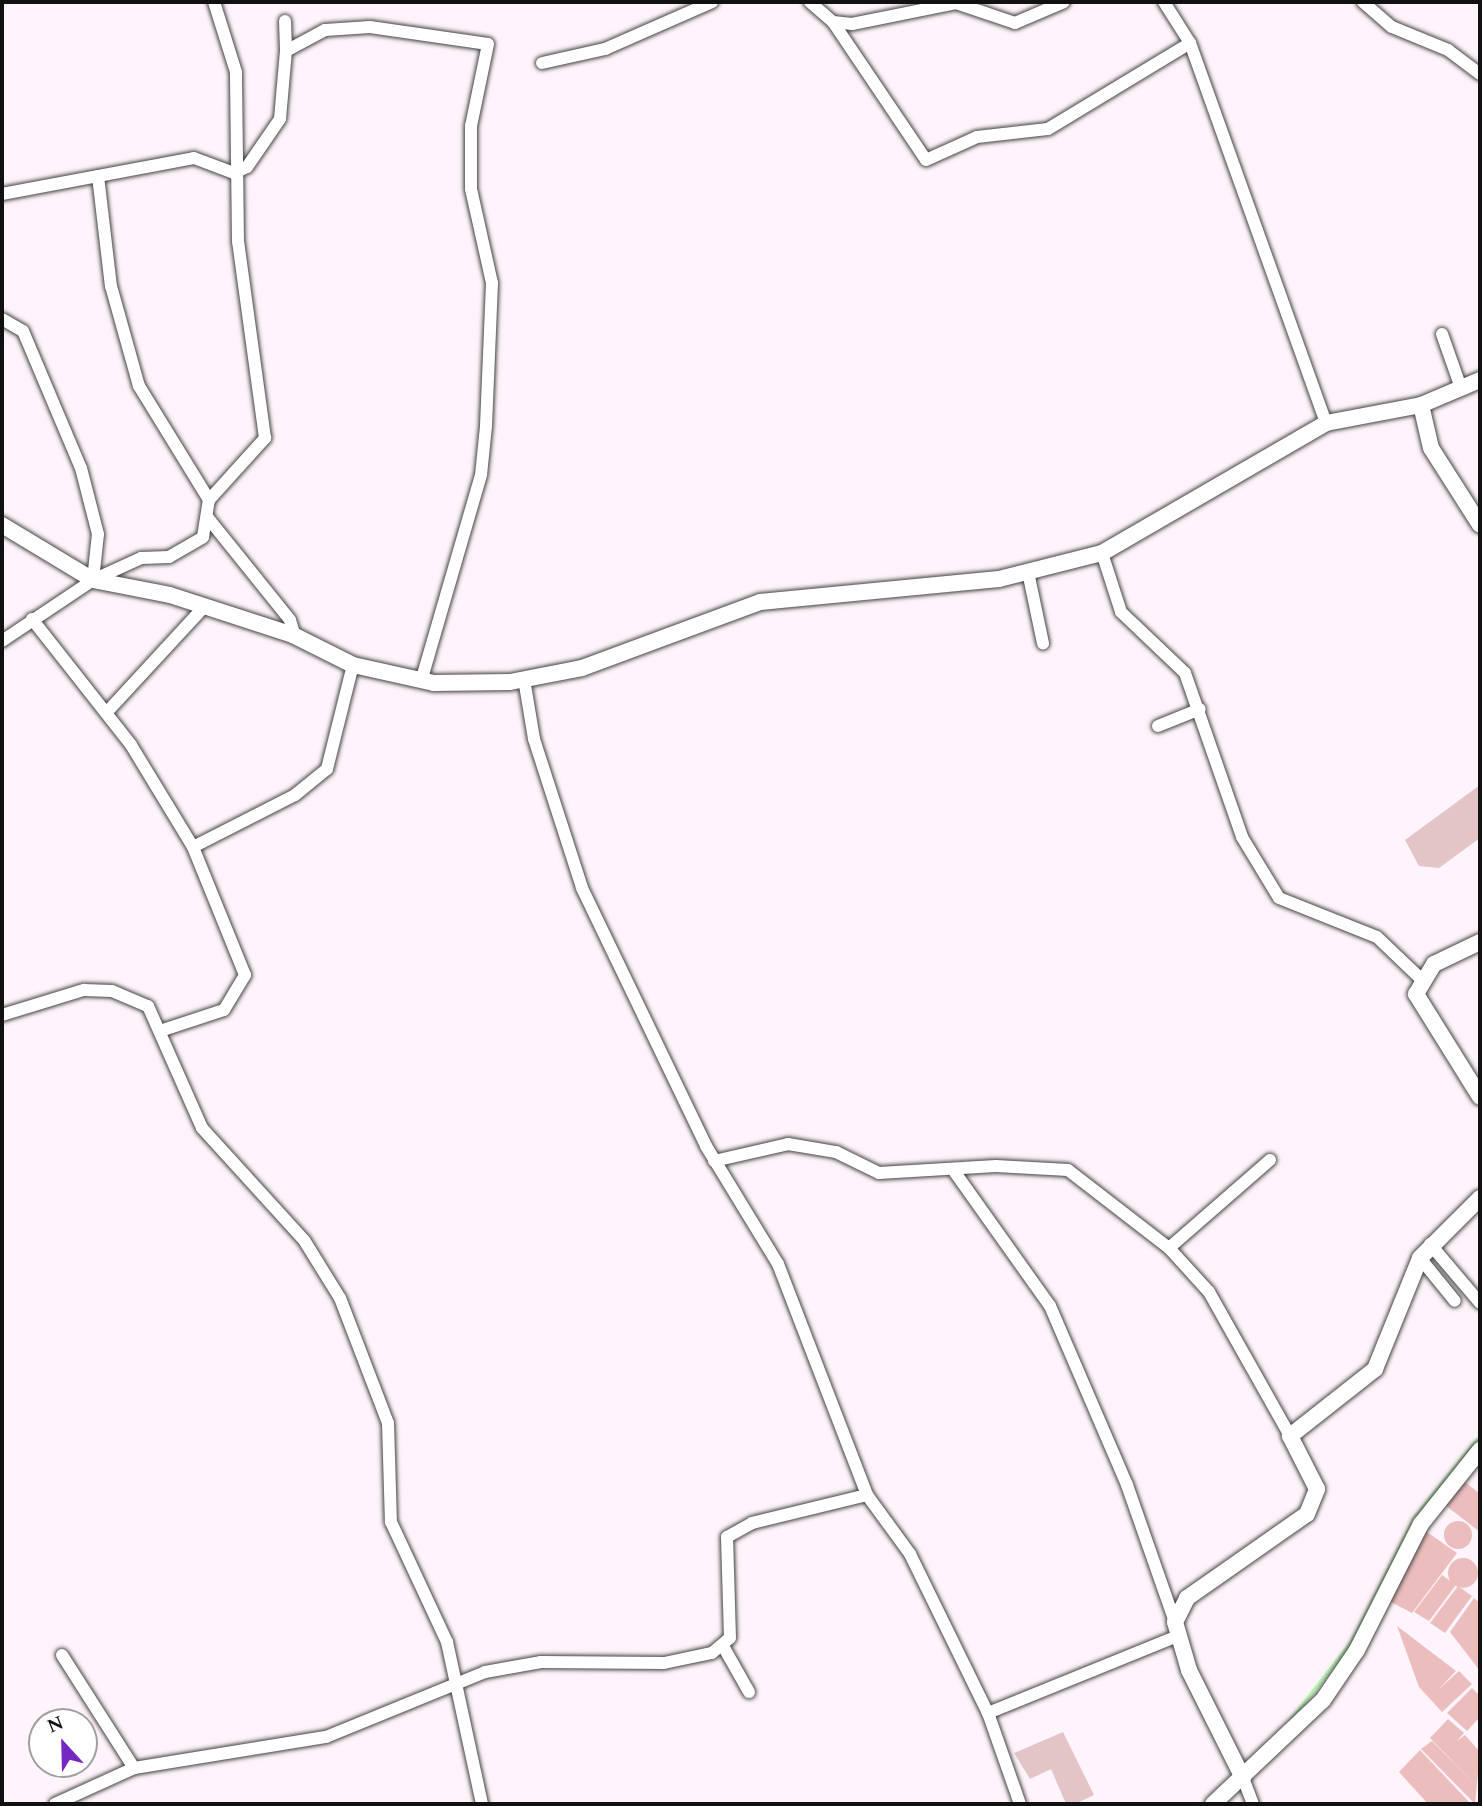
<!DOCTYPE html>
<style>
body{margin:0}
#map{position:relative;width:1482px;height:1806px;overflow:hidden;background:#fff4fb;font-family:Spectral,serif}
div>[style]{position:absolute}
.green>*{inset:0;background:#ebbebd}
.round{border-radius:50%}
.cemetery>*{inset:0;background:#e3c4c7}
.stream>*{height:3.5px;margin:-1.75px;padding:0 1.75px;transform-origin:1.75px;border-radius:1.75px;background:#bdf7b9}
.roads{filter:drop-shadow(0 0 2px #444) drop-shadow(0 0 2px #444)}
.minor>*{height:12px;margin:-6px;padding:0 6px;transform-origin:6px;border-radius:6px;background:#fff}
.tertiary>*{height:16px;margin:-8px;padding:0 8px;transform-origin:8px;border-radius:8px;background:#fff}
span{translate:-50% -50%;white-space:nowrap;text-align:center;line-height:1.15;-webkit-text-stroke:7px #fff;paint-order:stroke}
.frame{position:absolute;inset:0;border:4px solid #111;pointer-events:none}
.north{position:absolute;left:28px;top:1708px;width:70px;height:70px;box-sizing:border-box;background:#fff;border:2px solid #a0a0a0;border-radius:50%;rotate:338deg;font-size:19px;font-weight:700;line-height:28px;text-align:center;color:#111}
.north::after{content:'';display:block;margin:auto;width:24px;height:32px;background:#7527c2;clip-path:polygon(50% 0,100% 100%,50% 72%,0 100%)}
</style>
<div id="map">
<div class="green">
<i style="clip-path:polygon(1464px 1481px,1480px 1494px,1480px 1532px,1445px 1505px)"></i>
<i class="round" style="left:1444px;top:1521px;width:28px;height:28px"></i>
<i style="clip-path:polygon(1424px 1530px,1457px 1553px,1412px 1613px,1387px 1600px)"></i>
<i class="round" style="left:1448px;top:1558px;width:30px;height:30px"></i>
<i style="clip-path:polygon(1442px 1575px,1456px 1585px,1429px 1621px,1414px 1612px)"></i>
<i style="clip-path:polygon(1458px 1586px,1472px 1596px,1445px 1633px,1430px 1623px)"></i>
<i style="clip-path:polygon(1474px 1598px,1480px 1603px,1480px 1671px,1450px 1632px)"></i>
<i style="clip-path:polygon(1397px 1626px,1456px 1671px,1439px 1689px,1459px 1671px,1472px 1684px,1442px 1712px,1419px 1687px)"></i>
<i style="clip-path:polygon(1472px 1688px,1480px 1696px,1480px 1717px,1467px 1731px,1447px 1713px)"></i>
<i style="clip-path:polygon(1448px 1719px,1464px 1733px,1457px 1741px,1465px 1735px,1480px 1752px,1475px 1804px,1421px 1749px,1432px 1741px,1476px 1785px,1430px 1738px)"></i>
<i style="clip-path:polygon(1420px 1750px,1471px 1804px,1428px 1804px,1399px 1772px)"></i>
</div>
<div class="cemetery">
<i style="clip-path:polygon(1480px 785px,1480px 838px,1439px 868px,1419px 866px,1405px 840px)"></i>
<i style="clip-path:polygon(1063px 1732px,1094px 1795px,1075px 1804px,1066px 1804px,1051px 1769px,1030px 1779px,1014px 1753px)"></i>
</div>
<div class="stream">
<i style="left:1291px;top:1720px;width:99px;rotate:-52deg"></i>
<i style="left:1352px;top:1642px;width:141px;rotate:-63.1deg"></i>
<i style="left:1416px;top:1516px;width:102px;rotate:-51deg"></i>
</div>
<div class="roads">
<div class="minor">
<i style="left:810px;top:2px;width:30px;rotate:41deg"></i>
<i style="left:833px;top:22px;width:19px;rotate:6deg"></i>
<i style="left:852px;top:24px;width:106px;rotate:-11.4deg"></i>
<i style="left:956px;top:3px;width:62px;rotate:18.7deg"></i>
<i style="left:1015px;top:23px;width:53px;rotate:-23.2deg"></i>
<i style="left:1164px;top:2px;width:49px;rotate:57.6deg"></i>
<i style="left:1190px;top:43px;width:404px;rotate:70.3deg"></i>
<i style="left:1363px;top:2px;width:38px;rotate:41deg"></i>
<i style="left:1392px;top:27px;width:61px;rotate:22.3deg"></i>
<i style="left:1448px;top:50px;width:40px;rotate:37deg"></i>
<i style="left:285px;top:21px;width:30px;rotate:88deg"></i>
<i style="left:833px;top:22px;width:166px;rotate:56deg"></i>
<i style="left:926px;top:160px;width:56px;rotate:-24.3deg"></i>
<i style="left:977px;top:137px;width:71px;rotate:-6.4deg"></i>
<i style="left:1048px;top:129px;width:166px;rotate:-31.2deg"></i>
<i style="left:542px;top:63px;width:65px;rotate:-12.5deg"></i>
<i style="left:605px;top:49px;width:117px;rotate:-23.7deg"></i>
<i style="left:98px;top:176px;width:111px;rotate:83.3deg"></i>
<i style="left:111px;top:286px;width:104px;rotate:74.4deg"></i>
<i style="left:139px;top:386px;width:134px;rotate:58.4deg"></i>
<i style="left:2px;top:194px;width:195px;rotate:-10.6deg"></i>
<i style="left:194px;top:158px;width:43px;rotate:20.6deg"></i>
<i style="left:234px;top:173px;width:14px;rotate:-25deg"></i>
<i style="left:247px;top:167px;width:58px;rotate:-55.5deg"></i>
<i style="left:280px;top:119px;width:68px;rotate:-85deg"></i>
<i style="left:286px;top:51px;width:44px;rotate:-28.3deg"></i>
<i style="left:325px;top:30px;width:45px;rotate:-3.8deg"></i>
<i style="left:370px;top:27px;width:119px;rotate:8.2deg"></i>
<i style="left:488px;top:44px;width:84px;rotate:101.7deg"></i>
<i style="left:471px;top:126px;width:63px;rotate:90deg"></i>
<i style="left:471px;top:189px;width:96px;rotate:77.4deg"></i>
<i style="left:492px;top:283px;width:143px;rotate:92.4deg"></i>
<i style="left:486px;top:426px;width:49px;rotate:95.8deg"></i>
<i style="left:481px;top:475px;width:215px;rotate:106.2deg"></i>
<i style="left:2px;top:319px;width:24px;rotate:30deg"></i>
<i style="left:23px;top:331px;width:149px;rotate:67.1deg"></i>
<i style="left:81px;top:468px;width:68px;rotate:75.6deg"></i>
<i style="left:98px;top:534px;width:46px;rotate:96.2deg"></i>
<i style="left:1442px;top:334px;width:57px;rotate:70.6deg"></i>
<i style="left:208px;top:518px;width:131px;rotate:51.2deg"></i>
<i style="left:290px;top:620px;width:17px;rotate:73deg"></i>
<i style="left:1102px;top:553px;width:62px;rotate:72.1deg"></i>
<i style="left:1121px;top:612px;width:88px;rotate:43.6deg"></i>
<i style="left:1185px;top:673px;width:174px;rotate:70.8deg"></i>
<i style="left:1242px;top:837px;width:71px;rotate:58.8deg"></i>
<i style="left:1279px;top:898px;width:105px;rotate:21.7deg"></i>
<i style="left:1377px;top:937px;width:61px;rotate:43.7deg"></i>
<i style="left:1028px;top:572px;width:73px;rotate:78.1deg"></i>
<i style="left:32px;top:619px;width:160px;rotate:51.8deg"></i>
<i style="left:131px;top:745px;width:119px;rotate:58.7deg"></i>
<i style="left:2px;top:641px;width:110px;rotate:-33.8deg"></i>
<i style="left:93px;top:580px;width:53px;rotate:-24.6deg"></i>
<i style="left:141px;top:558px;width:28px;rotate:-2deg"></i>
<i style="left:169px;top:557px;width:39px;rotate:-30deg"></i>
<i style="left:203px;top:537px;width:37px;rotate:-81deg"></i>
<i style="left:209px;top:500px;width:84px;rotate:-47.9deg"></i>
<i style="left:265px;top:438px;width:198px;rotate:-97.8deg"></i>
<i style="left:238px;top:242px;width:170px;rotate:-90.7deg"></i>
<i style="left:236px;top:72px;width:73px;rotate:-107.4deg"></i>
<i style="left:524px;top:679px;width:61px;rotate:80.5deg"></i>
<i style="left:534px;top:739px;width:157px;rotate:72.1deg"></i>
<i style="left:582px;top:888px;width:286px;rotate:64.3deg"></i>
<i style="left:706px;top:1146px;width:138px;rotate:58.6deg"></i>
<i style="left:778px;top:1264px;width:248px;rotate:68.9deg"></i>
<i style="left:867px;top:1495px;width:73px;rotate:53.9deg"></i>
<i style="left:910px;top:1554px;width:177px;rotate:63.9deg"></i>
<i style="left:988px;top:1713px;width:202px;rotate:-22.1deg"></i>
<i style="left:107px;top:712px;width:140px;rotate:-47.3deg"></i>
<i style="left:1158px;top:726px;width:45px;rotate:-22deg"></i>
<i style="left:2px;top:1015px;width:86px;rotate:-17deg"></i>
<i style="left:84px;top:990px;width:28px;rotate:2deg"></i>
<i style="left:112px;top:991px;width:39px;rotate:23deg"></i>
<i style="left:148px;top:1006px;width:133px;rotate:66.1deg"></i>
<i style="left:202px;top:1128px;width:151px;rotate:47.7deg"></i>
<i style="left:304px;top:1240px;width:68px;rotate:58.2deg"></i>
<i style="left:340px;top:1298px;width:134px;rotate:69deg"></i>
<i style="left:388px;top:1423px;width:99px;rotate:88.3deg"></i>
<i style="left:391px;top:1522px;width:132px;rotate:65deg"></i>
<i style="left:447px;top:1642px;width:166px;rotate:77.8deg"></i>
<i style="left:163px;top:1030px;width:64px;rotate:-18.2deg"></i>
<i style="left:224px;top:1010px;width:41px;rotate:-59deg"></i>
<i style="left:245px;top:975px;width:138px;rotate:-112.1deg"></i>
<i style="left:193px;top:847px;width:114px;rotate:-27deg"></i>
<i style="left:295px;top:795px;width:41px;rotate:-39.1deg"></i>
<i style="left:327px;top:769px;width:107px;rotate:-76deg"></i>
<i style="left:714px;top:1161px;width:76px;rotate:-12.9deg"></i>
<i style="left:788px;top:1144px;width:49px;rotate:9.5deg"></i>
<i style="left:836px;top:1152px;width:48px;rotate:26deg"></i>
<i style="left:879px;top:1173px;width:117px;rotate:-3.4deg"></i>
<i style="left:996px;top:1166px;width:72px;rotate:3.2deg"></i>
<i style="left:1068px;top:1170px;width:128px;rotate:37.7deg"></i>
<i style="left:1169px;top:1248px;width:59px;rotate:47.7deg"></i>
<i style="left:1209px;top:1292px;width:165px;rotate:60.6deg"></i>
<i style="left:954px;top:1171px;width:166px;rotate:54.6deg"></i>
<i style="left:1050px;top:1306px;width:195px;rotate:66.7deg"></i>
<i style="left:1127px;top:1485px;width:145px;rotate:70.7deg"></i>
<i style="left:1430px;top:1244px;width:77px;rotate:49.7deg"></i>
<i style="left:1169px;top:1248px;width:134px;rotate:-41.1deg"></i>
<i style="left:1420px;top:1258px;width:55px;rotate:50.9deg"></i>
<i style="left:723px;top:1646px;width:53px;rotate:60.5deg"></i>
<i style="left:62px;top:1655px;width:134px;rotate:57.5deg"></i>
<i style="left:988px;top:1713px;width:96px;rotate:70.6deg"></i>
<i style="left:1243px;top:1778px;width:28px;rotate:69deg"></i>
<i style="left:55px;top:1804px;width:87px;rotate:-24.5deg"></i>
<i style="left:134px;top:1768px;width:194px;rotate:-9.2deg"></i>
<i style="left:326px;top:1737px;width:172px;rotate:-22.2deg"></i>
<i style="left:485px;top:1672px;width:57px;rotate:-10.1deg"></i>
<i style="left:541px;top:1662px;width:123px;rotate:0.5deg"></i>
<i style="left:664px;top:1663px;width:49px;rotate:-11.8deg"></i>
<i style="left:712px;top:1653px;width:23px;rotate:-40deg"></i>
<i style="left:730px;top:1638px;width:101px;rotate:-91.7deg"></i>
<i style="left:727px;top:1537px;width:29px;rotate:-29deg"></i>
<i style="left:752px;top:1523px;width:118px;rotate:-13.7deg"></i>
</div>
<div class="tertiary">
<i style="left:1421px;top:405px;width:44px;rotate:76.9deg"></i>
<i style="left:1431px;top:448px;width:91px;rotate:57.5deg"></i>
<i style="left:2px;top:525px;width:106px;rotate:31.1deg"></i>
<i style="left:93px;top:580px;width:78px;rotate:11deg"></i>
<i style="left:170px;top:595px;width:129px;rotate:18deg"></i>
<i style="left:293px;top:635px;width:67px;rotate:26.6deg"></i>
<i style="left:353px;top:665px;width:83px;rotate:12.5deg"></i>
<i style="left:434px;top:683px;width:76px;rotate:-0.8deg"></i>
<i style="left:510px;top:682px;width:73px;rotate:-11deg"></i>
<i style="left:582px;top:668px;width:190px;rotate:-20.3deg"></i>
<i style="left:760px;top:602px;width:240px;rotate:-5.5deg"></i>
<i style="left:999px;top:579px;width:106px;rotate:-14.2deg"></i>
<i style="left:1102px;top:553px;width:259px;rotate:-30.1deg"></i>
<i style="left:1326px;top:423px;width:97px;rotate:-10.7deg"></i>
<i style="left:1421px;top:405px;width:64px;rotate:-23deg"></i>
<i style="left:1480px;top:942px;width:51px;rotate:154.4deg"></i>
<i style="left:1434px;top:964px;width:35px;rotate:121deg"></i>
<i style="left:1416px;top:994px;width:121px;rotate:58.1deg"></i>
<i style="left:1243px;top:1778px;width:121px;rotate:-116.6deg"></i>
<i style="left:1189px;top:1670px;width:50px;rotate:-106.3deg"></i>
<i style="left:1175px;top:1622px;width:27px;rotate:-63deg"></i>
<i style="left:1187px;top:1598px;width:146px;rotate:-35deg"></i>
<i style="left:1307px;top:1514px;width:27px;rotate:-68deg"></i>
<i style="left:1317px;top:1489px;width:59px;rotate:-117deg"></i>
<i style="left:1290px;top:1436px;width:108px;rotate:-38.2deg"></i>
<i style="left:1375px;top:1369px;width:120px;rotate:-67.9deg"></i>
<i style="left:1420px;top:1258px;width:85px;rotate:-45deg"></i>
<i style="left:1213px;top:1804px;width:151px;rotate:-43.4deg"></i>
<i style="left:1323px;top:1700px;width:60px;rotate:-55.8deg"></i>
<i style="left:1357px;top:1650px;width:141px;rotate:-63.1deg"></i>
<i style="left:1421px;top:1524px;width:95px;rotate:-51.4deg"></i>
</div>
</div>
<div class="frame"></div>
<div class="north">N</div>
</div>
